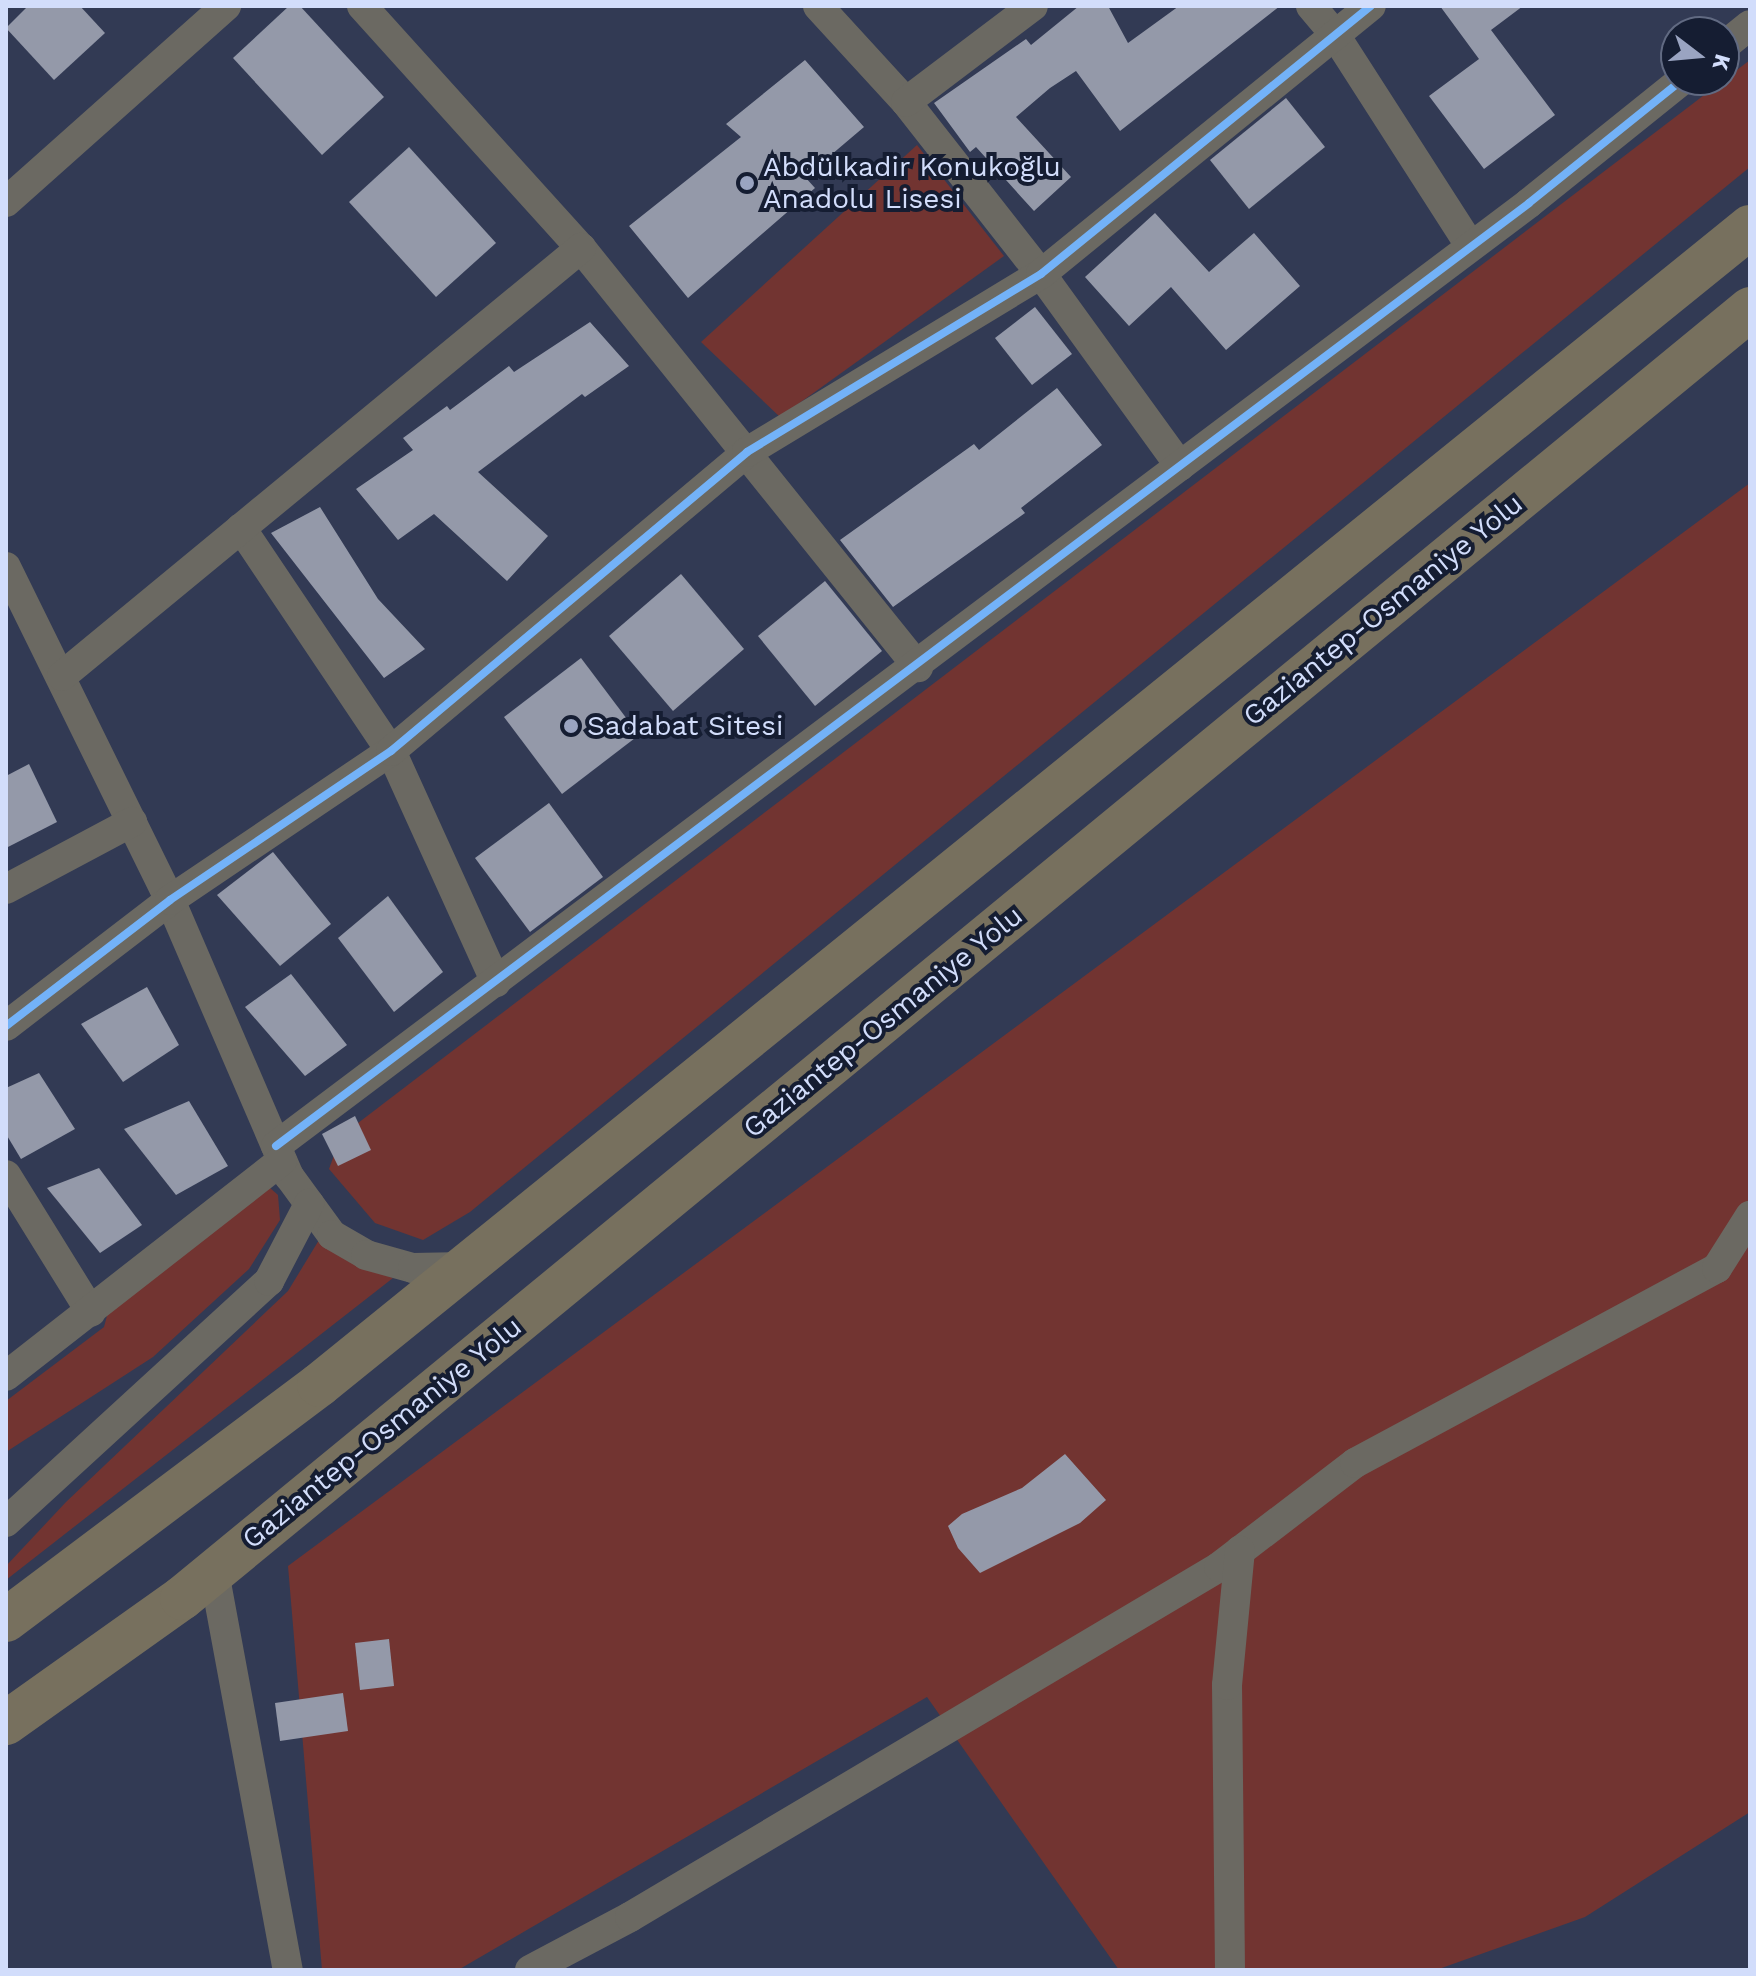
<!DOCTYPE html>
<meta charset="utf-8">
<style>
body{margin:0}
#map{position:relative;width:1756px;height:1976px;overflow:hidden;background:#323a54;font-family:"Work Sans",sans-serif}
div>[style]{position:absolute}
.green>*{inset:0;background:#723431}
.building>*{inset:0;background:#9499a9}
.minor>*{height:30px;margin:-15px;padding:0 15px;transform-origin:15px;border-radius:15px;background:#6b6962}
.highway>*{height:44px;margin:-22px;padding:0 22px;transform-origin:22px;border-radius:22px;background:#77705e}
.cycleway>*{height:8px;margin:-4px;padding:0 4px;transform-origin:4px;border-radius:4px;background:#73b2f8}
.dots>*{width:22px;height:22px;translate:-50% -50%;box-sizing:border-box;border:4px solid #151d32;border-radius:50%}
span{translate:-50% -50%;white-space:nowrap;text-align:center;line-height:1.15;-webkit-text-stroke:8px #151d32;paint-order:stroke}
.poi-label{font-size:28px;color:#d2ddfb}
.left{translate:0 -50%;text-align:left}
.street-label{font-size:28px;color:#d2ddfb}
.frame{position:absolute;inset:0;border:8px solid #d2ddfb;pointer-events:none}
.north{position:absolute;left:1660px;top:16px;width:80px;height:80px;box-sizing:border-box;background:#151d32;border:2px solid #616a82;border-radius:50%;rotate:106deg;font-size:22px;font-weight:700;line-height:32px;text-align:center;color:#d2ddfb}
.north::after{content:'';display:block;margin:auto;width:28px;height:36px;background:#9aa4c1;clip-path:polygon(50% 0,100% 100%,50% 72%,0 100%)}
</style>
<div id="map">
<div class="green">
<i style="clip-path:polygon(1750px 60px,1750px 167px,470px 1212px,423px 1240px,375px 1223px,329px 1169px,341px 1136px)"></i>
<i style="clip-path:polygon(917px 145px,1004px 256px,780px 417px,701px 342px)"></i>
<i style="clip-path:polygon(1750px 483px,1750px 1812px,1585px 1917px,1436px 1970px,1119px 1970px,927px 1697px,458px 1970px,322px 1970px,288px 1566px)"></i>
<i style="clip-path:polygon(269px 1187px,278px 1195px,280px 1220px,249px 1269px,153px 1357px,6px 1452px,6px 1401px,104px 1327px,108px 1312px)"></i>
<i style="clip-path:polygon(319px 1240px,348px 1261px,393px 1278px,6px 1580px,6px 1566px,66px 1502px,288px 1291px)"></i>
</div>
<div class="building">
<i style="clip-path:polygon(28px 6px,80px 6px,105px 33px,54px 80px,6px 28px)"></i>
<i style="clip-path:polygon(289px 6px,300px 6px,384px 97px,322px 155px,233px 58px)"></i>
<i style="clip-path:polygon(1079px 6px,1108px 6px,1128px 43px,1179px 6px,1280px 6px,1120px 131px,1076px 71px,1050px 88px,1016px 117px,1071px 177px,1034px 211px,976px 147px,970px 152px,934px 103px,1026px 39px,1031px 45px)"></i>
<i style="clip-path:polygon(1440px 6px,1523px 6px,1491px 30px,1555px 115px,1484px 169px,1429px 96px,1479px 59px)"></i>
<i style="clip-path:polygon(805px 60px,864px 127px,805px 177px,815px 188px,688px 298px,629px 226px,741px 137px,726px 124px)"></i>
<i style="clip-path:polygon(1286px 98px,1325px 147px,1249px 209px,1210px 160px)"></i>
<i style="clip-path:polygon(409px 147px,496px 243px,436px 297px,349px 202px)"></i>
<i style="clip-path:polygon(1155px 213px,1209px 272px,1254px 233px,1300px 286px,1226px 350px,1171px 287px,1129px 326px,1085px 277px)"></i>
<i style="clip-path:polygon(1035px 307px,1072px 354px,1032px 385px,995px 338px)"></i>
<i style="clip-path:polygon(590px 322px,629px 366px,585px 397px,582px 394px,478px 472px,548px 536px,507px 581px,434px 514px,398px 540px,356px 489px,413px 450px,403px 438px,447px 406px,450px 410px,509px 366px,514px 372px)"></i>
<i style="clip-path:polygon(1057px 388px,1102px 445px,1021px 508px,1025px 513px,893px 607px,840px 540px,974px 444px,979px 450px)"></i>
<i style="clip-path:polygon(320px 507px,378px 599px,425px 649px,384px 678px,271px 533px)"></i>
<i style="clip-path:polygon(681px 574px,744px 649px,673px 711px,609px 636px)"></i>
<i style="clip-path:polygon(825px 581px,882px 651px,815px 706px,758px 636px)"></i>
<i style="clip-path:polygon(581px 658px,639px 735px,562px 794px,504px 717px)"></i>
<i style="clip-path:polygon(29px 764px,57px 822px,6px 848px,6px 776px)"></i>
<i style="clip-path:polygon(549px 803px,603px 877px,530px 932px,475px 858px)"></i>
<i style="clip-path:polygon(273px 852px,331px 924px,280px 966px,217px 895px)"></i>
<i style="clip-path:polygon(388px 896px,443px 972px,394px 1012px,338px 938px)"></i>
<i style="clip-path:polygon(291px 974px,347px 1045px,305px 1076px,245px 1007px)"></i>
<i style="clip-path:polygon(147px 987px,179px 1045px,123px 1082px,81px 1024px)"></i>
<i style="clip-path:polygon(39px 1073px,75px 1129px,21px 1159px,6px 1134px,6px 1088px)"></i>
<i style="clip-path:polygon(189px 1101px,228px 1166px,176px 1195px,124px 1129px)"></i>
<i style="clip-path:polygon(355px 1116px,371px 1150px,338px 1166px,322px 1134px)"></i>
<i style="clip-path:polygon(99px 1168px,142px 1225px,100px 1253px,47px 1188px)"></i>
<i style="clip-path:polygon(1065px 1454px,1106px 1500px,1080px 1523px,980px 1573px,958px 1548px,948px 1526px,962px 1514px,1022px 1488px)"></i>
<i style="clip-path:polygon(389px 1639px,394px 1686px,360px 1690px,355px 1643px)"></i>
<i style="clip-path:polygon(343px 1693px,348px 1731px,280px 1741px,275px 1703px)"></i>
</div>
<div class="minor">
<i style="left:362px;top:6px;width:326px;rotate:47.9deg"></i>
<i style="left:581px;top:248px;width:538px;rotate:51.19deg"></i>
<i style="left:818px;top:6px;width:130px;rotate:47.5deg"></i>
<i style="left:906px;top:102px;width:219px;rotate:51.9deg"></i>
<i style="left:1041px;top:274px;width:237px;rotate:54.1deg"></i>
<i style="left:1311px;top:6px;width:38px;rotate:50deg"></i>
<i style="left:1335px;top:35px;width:250px;rotate:57.3deg"></i>
<i style="left:1724px;top:46px;width:33px;rotate:-39deg"></i>
<i style="left:906px;top:102px;width:159px;rotate:-37.1deg"></i>
<i style="left:6px;top:202px;width:295px;rotate:-41.7deg"></i>
<i style="left:241px;top:528px;width:269px;rotate:56.1deg"></i>
<i style="left:391px;top:751px;width:254px;rotate:65.6deg"></i>
<i style="left:6px;top:567px;width:371px;rotate:63.8deg"></i>
<i style="left:170px;top:900px;width:301px;rotate:66.7deg"></i>
<i style="left:289px;top:1176px;width:73px;rotate:53.9deg"></i>
<i style="left:332px;top:1235px;width:39px;rotate:30deg"></i>
<i style="left:366px;top:1255px;width:49px;rotate:15.5deg"></i>
<i style="left:413px;top:1268px;width:51px;rotate:-1.1deg"></i>
<i style="left:62px;top:676px;width:673px;rotate:-39.51deg"></i>
<i style="left:6px;top:889px;width:143px;rotate:-28deg"></i>
<i style="left:6px;top:1026px;width:207px;rotate:-37.5deg"></i>
<i style="left:170px;top:900px;width:267px;rotate:-34deg"></i>
<i style="left:391px;top:751px;width:465px;rotate:-40deg"></i>
<i style="left:747px;top:452px;width:344px;rotate:-31.2deg"></i>
<i style="left:1041px;top:274px;width:425px;rotate:-39.1deg"></i>
<i style="left:276px;top:1146px;width:1568px;rotate:-36.96deg"></i>
<i style="left:1529px;top:203px;width:196px;rotate:-38.8deg"></i>
<i style="left:6px;top:1175px;width:161px;rotate:58.2deg"></i>
<i style="left:6px;top:1376px;width:350px;rotate:-38deg"></i>
<i style="left:6px;top:1522px;width:357px;rotate:-42.5deg"></i>
<i style="left:269px;top:1281px;width:87px;rotate:-62.5deg"></i>
<i style="left:214px;top:1572px;width:405px;rotate:79.5deg"></i>
<i style="left:530px;top:1970px;width:113px;rotate:-27.9deg"></i>
<i style="left:630px;top:1917px;width:685px;rotate:-30.72deg"></i>
<i style="left:1219px;top:1567px;width:171px;rotate:-37.4deg"></i>
<i style="left:1355px;top:1463px;width:411px;rotate:-28.3deg"></i>
<i style="left:1717px;top:1268px;width:62px;rotate:-57.6deg"></i>
<i style="left:1230px;top:1970px;width:285px;rotate:-90.6deg"></i>
<i style="left:1227px;top:1685px;width:135px;rotate:-84.5deg"></i>
</div>
<div class="highway">
<i style="left:6px;top:1620px;width:391px;rotate:-36.9deg"></i>
<i style="left:319px;top:1385px;width:1841px;rotate:-38.98deg"></i>
<i style="left:6px;top:1723px;width:216px;rotate:-35.4deg"></i>
<i style="left:182px;top:1598px;width:2030px;rotate:-39.42deg"></i>
</div>
<div class="cycleway">
<i style="left:6px;top:1026px;width:207px;rotate:-37.5deg"></i>
<i style="left:170px;top:900px;width:267px;rotate:-34deg"></i>
<i style="left:391px;top:751px;width:465px;rotate:-40deg"></i>
<i style="left:747px;top:452px;width:344px;rotate:-31.2deg"></i>
<i style="left:1041px;top:274px;width:425px;rotate:-39.1deg"></i>
<i style="left:276px;top:1146px;width:1568px;rotate:-36.96deg"></i>
<i style="left:1529px;top:203px;width:196px;rotate:-38.8deg"></i>
</div>
<div class="dots">
<i style="left:747px;top:183px;background:#9aa4c1"></i>
<i style="left:571px;top:726px;background:#9aa4c1"></i>
</div>
<div class="poi-label">
<span class="left" style="left:763px;top:183px">Abdülkadir Konukoğlu<br>Anadolu Lisesi</span>
<span class="left" style="left:587px;top:726px">Sadabat Sitesi</span>
</div>
<div class="street-label">
<span style="left:1383px;top:610px;rotate:-39deg">Gaziantep-Osmaniye Yolu</span>
<span style="left:883px;top:1022px;rotate:-39deg">Gaziantep-Osmaniye Yolu</span>
<span style="left:382px;top:1433px;rotate:-39deg">Gaziantep-Osmaniye Yolu</span>
</div>
<div class="frame"></div>
<div class="north">K</div>
</div>
